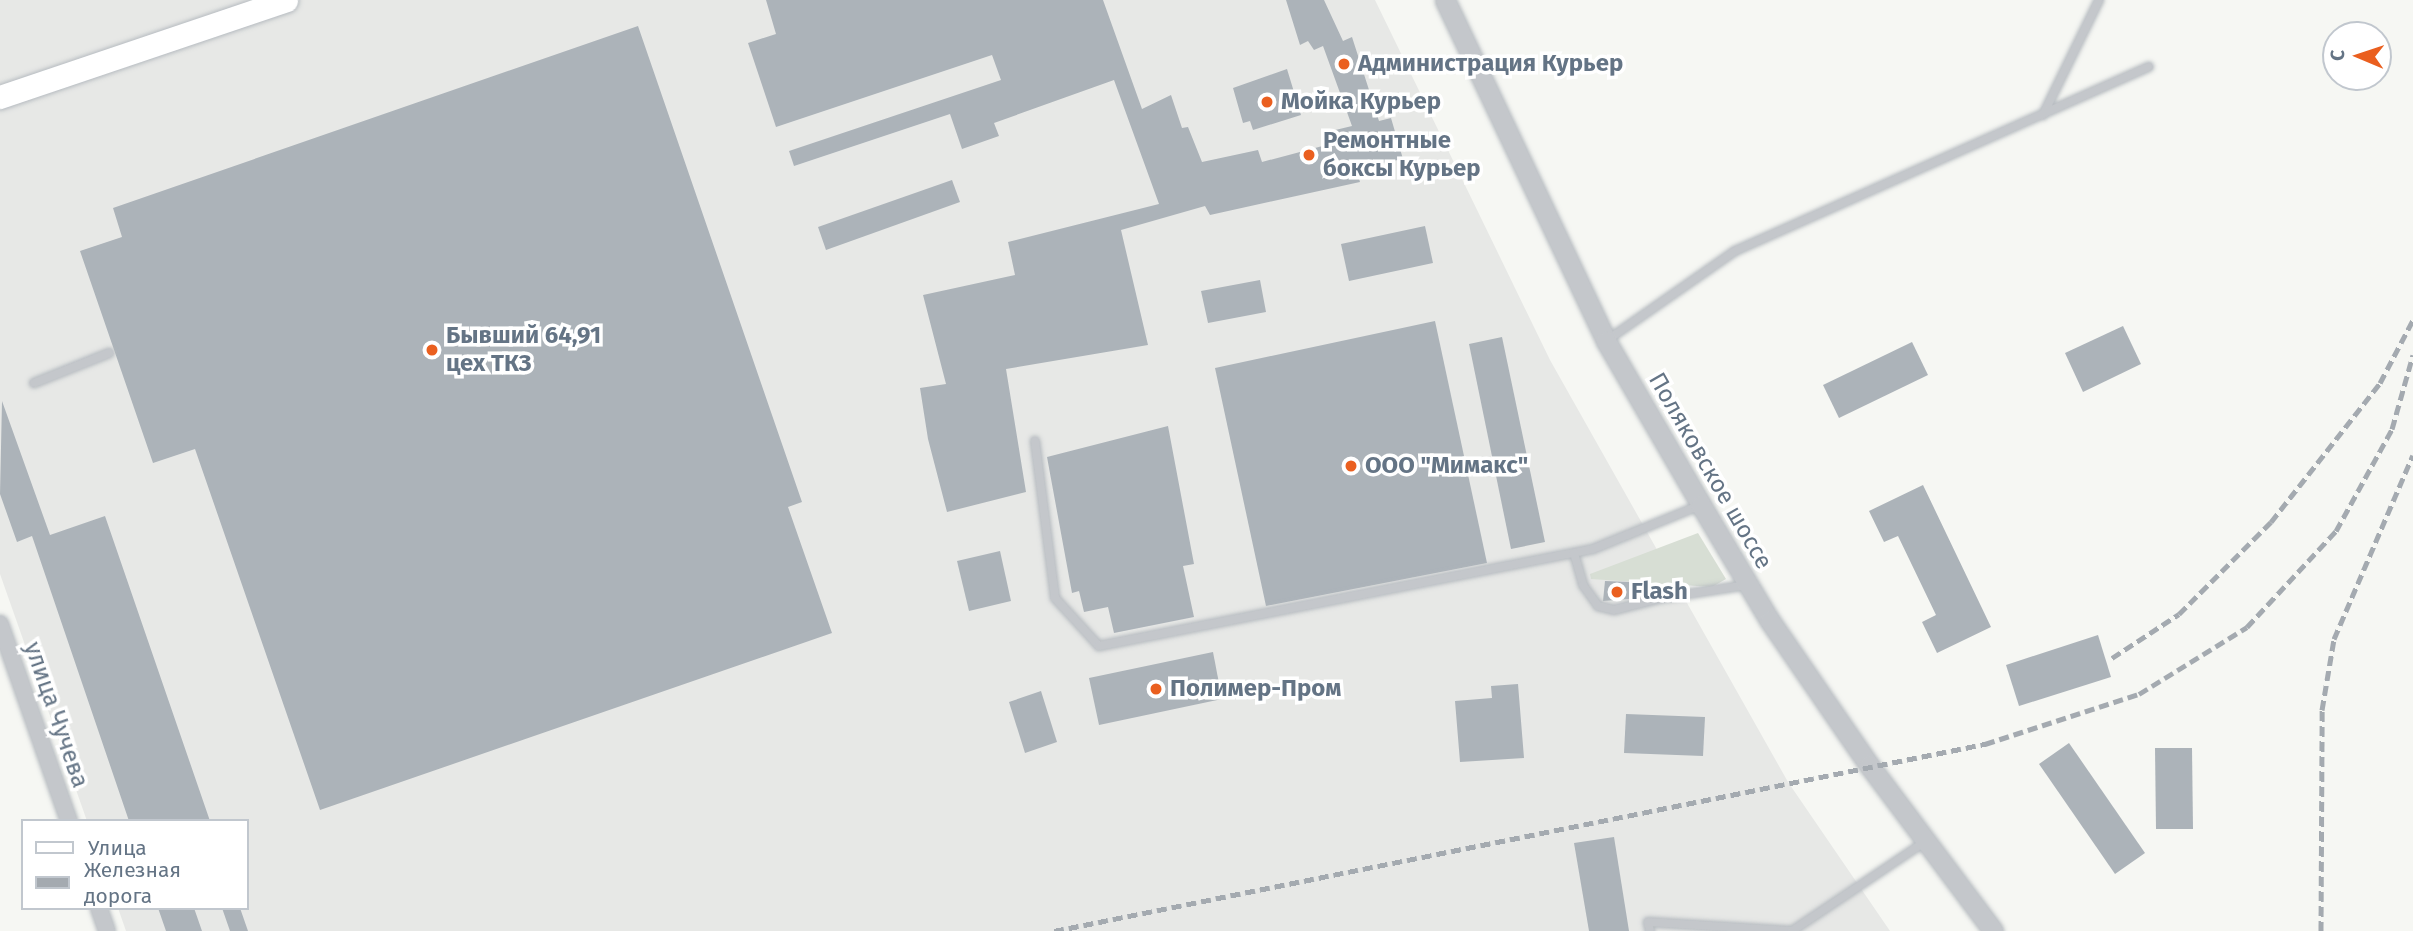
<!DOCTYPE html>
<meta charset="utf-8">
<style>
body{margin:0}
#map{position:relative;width:2413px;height:931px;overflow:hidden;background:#f6f7f3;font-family:"Fira Sans",sans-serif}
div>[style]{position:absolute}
.built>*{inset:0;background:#e7e8e6}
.green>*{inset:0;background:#d7ded4}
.building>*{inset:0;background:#acb3b9}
.roads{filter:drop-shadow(0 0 2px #b6bbc0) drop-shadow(0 0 2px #b6bbc0)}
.service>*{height:8px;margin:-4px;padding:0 4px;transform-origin:4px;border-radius:4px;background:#c4c7cb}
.minor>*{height:16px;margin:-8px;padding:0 8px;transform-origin:8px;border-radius:8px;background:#c4c7cb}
.tertiary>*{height:19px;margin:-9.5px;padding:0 9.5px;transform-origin:9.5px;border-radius:9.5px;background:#c4c7cb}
.secondary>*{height:23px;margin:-11.5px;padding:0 11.5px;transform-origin:11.5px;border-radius:11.5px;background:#fff}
.rail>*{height:5px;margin-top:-2.5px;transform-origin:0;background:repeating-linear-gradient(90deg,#a4aab0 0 10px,transparent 0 15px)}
.dots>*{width:19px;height:19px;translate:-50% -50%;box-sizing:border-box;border:4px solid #fff;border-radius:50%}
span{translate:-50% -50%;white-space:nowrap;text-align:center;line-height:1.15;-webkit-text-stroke:7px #fff;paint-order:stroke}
.poi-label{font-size:24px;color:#647485;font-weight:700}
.left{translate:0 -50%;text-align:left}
.street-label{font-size:24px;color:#647485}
.legend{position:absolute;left:21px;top:819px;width:228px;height:91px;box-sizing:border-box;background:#fff;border:2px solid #c1c7ce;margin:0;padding:9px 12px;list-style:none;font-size:21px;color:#647485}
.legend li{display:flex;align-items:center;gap:14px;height:35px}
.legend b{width:35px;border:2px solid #c1c7ce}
.north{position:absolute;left:2322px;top:21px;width:70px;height:70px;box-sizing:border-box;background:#fff;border:2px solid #c1c7ce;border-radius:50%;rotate:272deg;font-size:19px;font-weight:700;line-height:28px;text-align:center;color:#647485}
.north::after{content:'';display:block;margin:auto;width:24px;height:32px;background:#ea5f1f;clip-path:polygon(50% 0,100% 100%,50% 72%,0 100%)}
</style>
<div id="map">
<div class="built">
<i style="clip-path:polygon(0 0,1375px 0,1550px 360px,1788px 782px,1890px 931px,126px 931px,118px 908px,247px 908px,247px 821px,87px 821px,0 574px)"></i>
</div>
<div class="green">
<i style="clip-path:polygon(1698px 533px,1726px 579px,1712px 587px,1591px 579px,1590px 574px)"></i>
</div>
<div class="building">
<i style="clip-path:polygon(766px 0,1103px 0,1142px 109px,1171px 95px,1182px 128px,1188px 127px,1202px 162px,1258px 150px,1262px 162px,1330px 144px,1327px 132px,1352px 126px,1323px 46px,1314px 50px,1308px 41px,1300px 45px,1286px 0,1324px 0,1343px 41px,1352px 37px,1379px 121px,1391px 118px,1403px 159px,1356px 168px,1360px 182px,1210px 215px,1205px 206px,1121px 230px,1148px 345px,1006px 369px,1026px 492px,947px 512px,928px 439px,920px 388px,946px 384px,923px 295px,1015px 275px,1008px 242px,1159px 204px,1114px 80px,994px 123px,999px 136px,962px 149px,950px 114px,794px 166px,789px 151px,1001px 80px,992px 55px,776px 127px,748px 43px,776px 34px)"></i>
<i style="clip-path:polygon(638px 26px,802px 502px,788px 507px,832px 633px,320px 810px,195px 449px,153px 463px,80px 251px,122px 237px,113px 208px)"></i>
<i style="clip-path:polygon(1287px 69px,1301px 115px,1253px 130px,1250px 121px,1243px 123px,1233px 88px)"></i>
<i style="clip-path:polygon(952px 180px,960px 202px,826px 250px,818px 227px)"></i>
<i style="clip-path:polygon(1425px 226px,1433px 263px,1349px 281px,1341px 244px)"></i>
<i style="clip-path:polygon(1260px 280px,1266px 312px,1208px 323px,1201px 291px)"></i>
<i style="clip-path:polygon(1435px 321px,1487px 563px,1266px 606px,1215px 368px)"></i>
<i style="clip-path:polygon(2123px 326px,2141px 364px,2083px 392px,2065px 353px)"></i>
<i style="clip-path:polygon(1502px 337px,1545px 542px,1511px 549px,1469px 344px)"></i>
<i style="clip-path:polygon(1912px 342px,1928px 375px,1839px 418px,1823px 385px)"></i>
<i style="clip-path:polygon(2px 401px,50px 535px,105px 516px,210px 821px,129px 821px,32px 536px,17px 542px,0 494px)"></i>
<i style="clip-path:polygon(1168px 426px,1194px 564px,1183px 566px,1194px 617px,1114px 633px,1108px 607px,1084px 612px,1079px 591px,1072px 593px,1047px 457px)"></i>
<i style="clip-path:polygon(1923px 485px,1991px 627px,1937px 653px,1922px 622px,1936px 615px,1898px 536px,1884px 542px,1869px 511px)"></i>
<i style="clip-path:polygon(1000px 551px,1011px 601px,969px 611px,957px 561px)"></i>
<i style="clip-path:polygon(1605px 581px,1630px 582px,1629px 599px,1603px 601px)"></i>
<i style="clip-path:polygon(2098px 635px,2111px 677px,2019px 706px,2006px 665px)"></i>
<i style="clip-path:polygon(1213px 652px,1222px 699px,1099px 725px,1089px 678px)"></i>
<i style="clip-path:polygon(1518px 684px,1524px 758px,1460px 762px,1455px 701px,1492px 698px,1491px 686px)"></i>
<i style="clip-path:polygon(1041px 691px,1057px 742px,1025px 753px,1009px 702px)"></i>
<i style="clip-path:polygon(1626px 714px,1705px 717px,1703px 756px,1624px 753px)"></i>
<i style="clip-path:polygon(2069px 743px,2145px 853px,2115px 874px,2039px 764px)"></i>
<i style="clip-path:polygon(2155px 748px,2192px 748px,2193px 829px,2156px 829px)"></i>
<i style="clip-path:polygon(1614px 837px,1629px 931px,1589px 931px,1574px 843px)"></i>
<i style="clip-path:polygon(158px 908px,194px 908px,202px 931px,166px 931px)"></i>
<i style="clip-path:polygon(222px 908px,240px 908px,248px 931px,230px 931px)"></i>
</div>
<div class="roads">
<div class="service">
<i style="left:2043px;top:115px;width:128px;rotate:-64deg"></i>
<i style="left:1606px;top:341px;width:157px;rotate:-34.9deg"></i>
<i style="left:1735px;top:251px;width:453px;rotate:-24deg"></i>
<i style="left:34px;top:383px;width:81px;rotate:-21.8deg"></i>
<i style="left:1035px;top:441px;width:158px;rotate:82.7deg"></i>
<i style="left:1055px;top:598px;width:65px;rotate:47.5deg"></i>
<i style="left:1099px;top:646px;width:503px;rotate:-11.11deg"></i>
<i style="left:1593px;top:549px;width:117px;rotate:-22.2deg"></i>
<i style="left:1574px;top:553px;width:33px;rotate:74deg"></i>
<i style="left:1583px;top:585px;width:26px;rotate:54deg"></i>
<i style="left:1598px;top:606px;width:16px;rotate:14deg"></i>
<i style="left:1614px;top:610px;width:49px;rotate:-14.3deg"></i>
<i style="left:1661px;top:598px;width:87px;rotate:-8.6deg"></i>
<i style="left:1650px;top:931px;width:9px;rotate:-103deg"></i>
<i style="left:1648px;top:922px;width:144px;rotate:3.6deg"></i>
<i style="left:1792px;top:931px;width:161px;rotate:-33.9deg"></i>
</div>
<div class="minor">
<i style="left:0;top:624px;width:209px;rotate:70.7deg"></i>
<i style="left:99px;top:908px;width:24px;rotate:71deg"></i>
</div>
<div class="tertiary">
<i style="left:1445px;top:0;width:377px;rotate:64.7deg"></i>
<i style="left:1606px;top:341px;width:190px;rotate:59.9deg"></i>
<i style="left:1701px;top:505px;width:135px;rotate:59.3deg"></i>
<i style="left:1770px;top:621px;width:175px;rotate:55.5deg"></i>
<i style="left:1869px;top:765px;width:207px;rotate:53.2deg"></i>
</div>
<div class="secondary">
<i style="left:0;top:97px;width:302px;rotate:-18.7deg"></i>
</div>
</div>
<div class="rail">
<i style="left:2112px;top:658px;width:80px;rotate:-33.3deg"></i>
<i style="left:2179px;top:614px;width:130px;rotate:-45deg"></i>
<i style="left:2271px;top:522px;width:177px;rotate:-51.9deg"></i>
<i style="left:2380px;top:383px;width:71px;rotate:-62.4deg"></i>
<i style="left:1054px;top:931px;width:950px;rotate:-11.36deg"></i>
<i style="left:1985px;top:744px;width:162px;rotate:-18deg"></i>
<i style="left:2139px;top:694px;width:127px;rotate:-31.8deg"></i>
<i style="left:2247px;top:627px;width:131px;rotate:-47.2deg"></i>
<i style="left:2336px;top:531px;width:116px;rotate:-61.2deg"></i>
<i style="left:2392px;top:429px;width:77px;rotate:-74.2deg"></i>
<i style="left:2321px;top:931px;width:221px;rotate:-89.7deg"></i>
<i style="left:2322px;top:710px;width:72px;rotate:-80.4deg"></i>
<i style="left:2334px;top:639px;width:200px;rotate:-66.8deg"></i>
</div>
<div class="dots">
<i style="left:1344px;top:64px;background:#ea5f1f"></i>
<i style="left:1267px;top:102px;background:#ea5f1f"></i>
<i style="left:1309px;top:155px;background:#ea5f1f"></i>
<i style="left:432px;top:350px;background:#ea5f1f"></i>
<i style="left:1351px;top:466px;background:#ea5f1f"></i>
<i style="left:1617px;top:592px;background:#ea5f1f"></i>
<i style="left:1156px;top:689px;background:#ea5f1f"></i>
</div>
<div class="poi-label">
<span class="left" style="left:1358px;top:64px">Администрация Курьер</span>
<span class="left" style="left:1281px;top:102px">Мойка Курьер</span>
<span class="left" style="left:1323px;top:155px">Ремонтные<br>боксы Курьер</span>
<span class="left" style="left:446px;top:350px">Бывший 64,91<br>цех ТКЗ</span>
<span class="left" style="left:1365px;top:466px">ООО "Мимакс"</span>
<span class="left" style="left:1631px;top:592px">Flash</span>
<span class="left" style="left:1170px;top:689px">Полимер-Пром</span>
</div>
<div class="street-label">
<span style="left:1710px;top:471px;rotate:60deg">Поляковское шоссе</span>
<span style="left:56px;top:715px;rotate:71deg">улица Чучева</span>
</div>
<ul class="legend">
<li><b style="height:9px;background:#fff"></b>Улица</li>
<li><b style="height:9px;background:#a4aab0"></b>Железная дорога</li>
</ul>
<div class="north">С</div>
</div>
